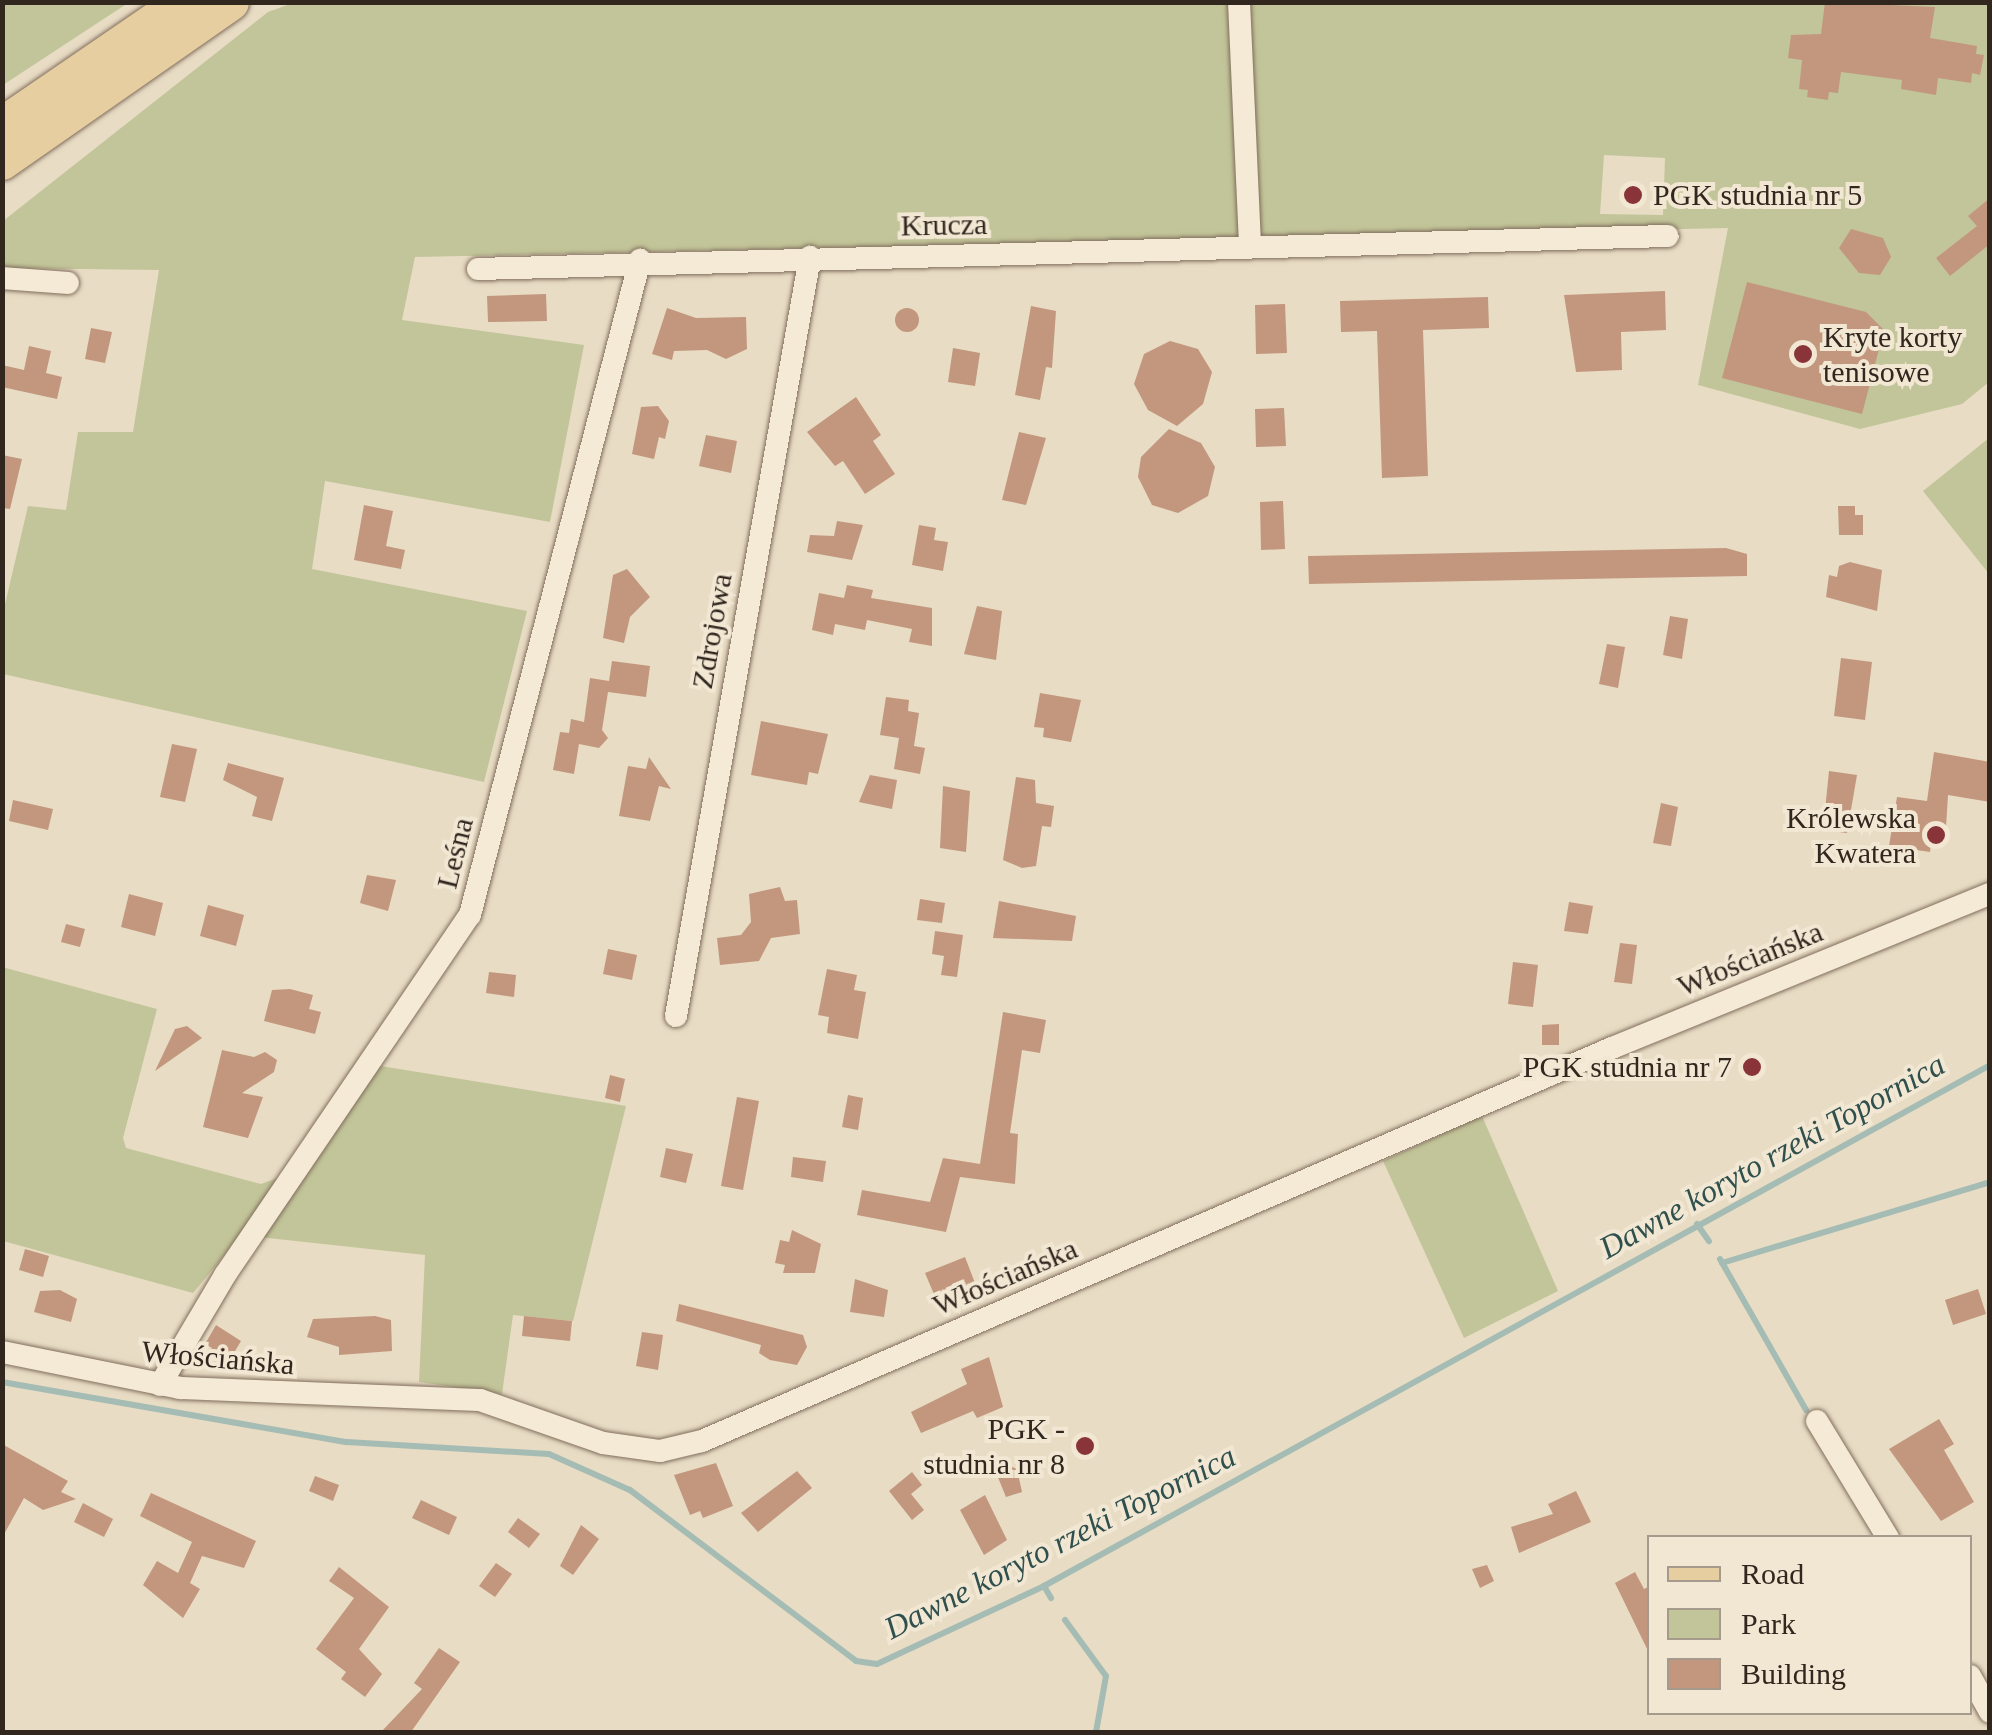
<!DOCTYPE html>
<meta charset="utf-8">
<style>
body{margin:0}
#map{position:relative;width:1992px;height:1735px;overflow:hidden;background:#e8dcc4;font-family:Georgia,serif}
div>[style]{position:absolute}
.green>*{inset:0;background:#c2c599}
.stream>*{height:6px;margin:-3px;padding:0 3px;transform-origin:3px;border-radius:3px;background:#a5bcb4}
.building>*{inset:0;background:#c2977e}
.round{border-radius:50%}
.roads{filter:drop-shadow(0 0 2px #816e5d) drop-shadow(0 0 2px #816e5d)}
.street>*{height:22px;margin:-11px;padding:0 11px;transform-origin:11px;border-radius:11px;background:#f4ead6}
.primary>*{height:35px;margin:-17.5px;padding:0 17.5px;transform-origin:17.5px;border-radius:17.5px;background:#e7cea0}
.dots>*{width:28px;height:28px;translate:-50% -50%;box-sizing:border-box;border:5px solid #f1e7d3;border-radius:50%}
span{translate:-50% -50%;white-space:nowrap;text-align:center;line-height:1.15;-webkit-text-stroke:8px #f1e7d3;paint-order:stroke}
.poi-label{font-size:30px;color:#32271f}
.left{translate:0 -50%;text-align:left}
.right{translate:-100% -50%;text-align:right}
.street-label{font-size:30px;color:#32271f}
.water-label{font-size:32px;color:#30504d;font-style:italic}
.frame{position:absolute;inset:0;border:5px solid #32271f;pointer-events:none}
.legend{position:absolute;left:1647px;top:1535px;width:325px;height:180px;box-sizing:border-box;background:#f1e7d3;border:2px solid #a59a8b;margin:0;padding:12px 18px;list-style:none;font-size:30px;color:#32271f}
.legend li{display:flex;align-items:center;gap:20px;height:50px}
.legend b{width:50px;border:2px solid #a59a8b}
</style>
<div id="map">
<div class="green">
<i style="clip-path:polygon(3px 2px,128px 2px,128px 3px,3px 85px)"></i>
<i style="clip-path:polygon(evenodd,293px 3px,1989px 3px,1989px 382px,1962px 404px,1860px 429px,1698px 385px,1728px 228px,415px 257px,402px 320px,584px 345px,550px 522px,325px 481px,312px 569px,527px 611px,484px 782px,3px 674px,3px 613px,28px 506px,66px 510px,78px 432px,133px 432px,159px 270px,3px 268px,3px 221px,268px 12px,293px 3px,1604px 155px,1665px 158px,1663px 215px,1600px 214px,1604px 155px)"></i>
<i style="clip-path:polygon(1989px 438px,1989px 574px,1923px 491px)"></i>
<i style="clip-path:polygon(2px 967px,157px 1009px,123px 1138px,126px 1148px,261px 1184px,283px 1176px,356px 1062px,626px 1106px,573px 1321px,513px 1315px,502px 1394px,419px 1382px,425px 1255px,241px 1235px,193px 1293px,3px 1241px)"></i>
<i style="clip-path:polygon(1482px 1116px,1558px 1291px,1464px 1338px,1383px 1161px)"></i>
</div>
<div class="stream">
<i style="left:1697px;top:1224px;width:21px;rotate:55deg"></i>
<i style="left:1720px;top:1259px;width:174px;rotate:60.3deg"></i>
<i style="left:1722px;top:1263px;width:280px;rotate:-16.8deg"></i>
<i style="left:2px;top:1382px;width:350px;rotate:9.9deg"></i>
<i style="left:347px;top:1442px;width:202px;rotate:3.4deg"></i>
<i style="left:549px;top:1454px;width:89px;rotate:24deg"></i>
<i style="left:630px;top:1490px;width:283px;rotate:37.1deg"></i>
<i style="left:856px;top:1661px;width:21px;rotate:8deg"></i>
<i style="left:877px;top:1664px;width:184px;rotate:-25deg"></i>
<i style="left:1044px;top:1586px;width:1080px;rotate:-28.84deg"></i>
<i style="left:1044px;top:1586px;width:14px;rotate:60deg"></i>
<i style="left:1065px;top:1620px;width:69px;rotate:53.8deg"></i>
<i style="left:1106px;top:1676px;width:57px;rotate:100.1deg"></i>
</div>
<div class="building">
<i style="clip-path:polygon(1825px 2px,1935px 7px,1930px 38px,1977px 46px,1976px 54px,1984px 55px,1980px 75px,1972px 73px,1971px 83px,1938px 78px,1936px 95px,1901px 89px,1902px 80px,1841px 72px,1838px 93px,1829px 92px,1828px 100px,1807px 97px,1808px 90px,1799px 89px,1802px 60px,1788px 58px,1791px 35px,1821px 34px)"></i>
<i style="clip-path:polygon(1990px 198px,1990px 244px,1950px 276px,1936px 258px,1977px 226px,1968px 216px)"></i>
<i style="clip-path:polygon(1851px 229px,1883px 238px,1891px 257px,1880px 275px,1859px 273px,1839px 248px)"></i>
<i style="clip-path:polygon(1747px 282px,1866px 312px,1884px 330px,1862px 414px,1722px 378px)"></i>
<i style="clip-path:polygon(1665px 291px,1666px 330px,1621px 332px,1622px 370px,1576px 372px,1564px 295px)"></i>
<i style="clip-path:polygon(546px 294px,547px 321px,488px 322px,487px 296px)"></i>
<i style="clip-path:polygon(1488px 297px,1489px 328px,1423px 330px,1428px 476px,1382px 478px,1377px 331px,1341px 332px,1340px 301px)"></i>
<i style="clip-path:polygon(1285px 304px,1287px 353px,1256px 354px,1255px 305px)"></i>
<i style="clip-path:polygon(1031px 306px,1056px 311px,1052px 368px,1046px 367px,1040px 400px,1015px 395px)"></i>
<i class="round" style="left:895px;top:308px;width:24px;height:24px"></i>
<i style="clip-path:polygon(667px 308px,696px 318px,746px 317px,747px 349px,726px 359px,707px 350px,674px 351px,672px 360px,652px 354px)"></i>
<i style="clip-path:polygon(91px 328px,112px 332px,105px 363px,85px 359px)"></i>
<i style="clip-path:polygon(1170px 341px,1198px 349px,1212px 372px,1203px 404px,1177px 426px,1148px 410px,1134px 384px,1144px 354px)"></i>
<i style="clip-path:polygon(29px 346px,51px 351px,46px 373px,62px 377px,57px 399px,2px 387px,2px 365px,24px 370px)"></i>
<i style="clip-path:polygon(953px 348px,980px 353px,975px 386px,948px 382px)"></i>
<i style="clip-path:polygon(856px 397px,881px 435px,873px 441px,895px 474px,865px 494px,843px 461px,835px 466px,807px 432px)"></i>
<i style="clip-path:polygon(658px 406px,669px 421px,665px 439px,659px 437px,654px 459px,632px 454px,641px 407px)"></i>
<i style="clip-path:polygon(1284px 408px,1286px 446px,1256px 447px,1255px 409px)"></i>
<i style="clip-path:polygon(1169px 429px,1201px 443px,1215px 467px,1208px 496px,1178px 513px,1152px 505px,1138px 477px,1141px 457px)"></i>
<i style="clip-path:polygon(1019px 432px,1046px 438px,1026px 505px,1002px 500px)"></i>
<i style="clip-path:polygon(706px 435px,737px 441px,731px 473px,699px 466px)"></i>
<i style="clip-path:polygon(2px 455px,22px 459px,10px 509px,2px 508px)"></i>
<i style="clip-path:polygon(1283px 501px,1285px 549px,1261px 550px,1260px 502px)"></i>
<i style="clip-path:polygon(364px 505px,393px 511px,386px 546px,405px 550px,401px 569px,354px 560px)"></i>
<i style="clip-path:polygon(1838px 506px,1855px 506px,1855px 515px,1863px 515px,1863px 535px,1839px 535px)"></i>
<i style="clip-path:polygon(837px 521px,863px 525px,852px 560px,807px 552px,810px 535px,834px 536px)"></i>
<i style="clip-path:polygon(919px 525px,936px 528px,934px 540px,948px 542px,943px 571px,912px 565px)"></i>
<i style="clip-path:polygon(1726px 548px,1747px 554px,1747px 576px,1309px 584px,1308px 556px)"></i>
<i style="clip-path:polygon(1850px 562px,1882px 570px,1877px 611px,1826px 597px,1829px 575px,1837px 577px,1839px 566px)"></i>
<i style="clip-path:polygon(627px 569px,650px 597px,630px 617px,624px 643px,603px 638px,613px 575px)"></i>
<i style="clip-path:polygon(847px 585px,873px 590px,871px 598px,932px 608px,932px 646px,909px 642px,912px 629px,867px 620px,865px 630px,835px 624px,833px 635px,812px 630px,819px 593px,844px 598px)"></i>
<i style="clip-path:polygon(977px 606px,1002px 611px,996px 660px,964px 654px)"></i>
<i style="clip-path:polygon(1670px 616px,1688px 619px,1682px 659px,1663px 655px)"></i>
<i style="clip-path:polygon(1607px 644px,1625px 647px,1618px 688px,1599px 684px)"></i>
<i style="clip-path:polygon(1841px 658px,1872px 662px,1865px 720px,1834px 716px)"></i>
<i style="clip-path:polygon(612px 661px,650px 666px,646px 697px,608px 692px,602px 730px,608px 738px,599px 748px,579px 744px,574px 774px,553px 770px,560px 732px,569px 733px,571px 719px,584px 722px,590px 678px,609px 681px)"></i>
<i style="clip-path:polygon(1040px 693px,1081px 700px,1071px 742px,1043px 737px,1044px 728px,1034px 727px)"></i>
<i style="clip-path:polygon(886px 697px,909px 700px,908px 711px,919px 713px,914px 746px,925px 748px,920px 774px,894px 769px,899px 738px,880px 735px)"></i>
<i style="clip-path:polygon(761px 721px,828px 734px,818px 774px,809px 772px,807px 785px,751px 775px)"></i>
<i style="clip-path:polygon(172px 744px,197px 749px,185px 802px,160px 797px)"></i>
<i style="clip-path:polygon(1934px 752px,1990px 762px,1990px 802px,1948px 795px,1945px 843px,1931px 841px,1930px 852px,1889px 846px,1897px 797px,1927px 801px)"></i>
<i style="clip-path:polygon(649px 757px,671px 789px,659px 786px,650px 821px,619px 816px,628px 766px,646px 769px)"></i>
<i style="clip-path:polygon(228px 763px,284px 778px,272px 821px,252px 816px,257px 797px,223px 780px)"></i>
<i style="clip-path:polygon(1829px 771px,1857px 775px,1847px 833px,1823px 830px)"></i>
<i style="clip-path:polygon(870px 775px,897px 780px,892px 809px,859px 802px)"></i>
<i style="clip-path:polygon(1016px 777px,1035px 780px,1036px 803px,1054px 806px,1051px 827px,1042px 826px,1036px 866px,1022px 868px,1003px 860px)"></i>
<i style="clip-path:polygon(943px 786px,970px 791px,966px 852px,940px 848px)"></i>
<i style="clip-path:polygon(13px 800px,53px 809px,48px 830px,9px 821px)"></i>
<i style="clip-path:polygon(1661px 803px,1678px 807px,1671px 846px,1653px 843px)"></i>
<i style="clip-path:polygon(367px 875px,396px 880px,388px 911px,360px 903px)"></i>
<i style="clip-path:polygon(780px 887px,785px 901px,797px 900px,800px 934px,771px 938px,759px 961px,720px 965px,717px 938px,741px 935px,751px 922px,749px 894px)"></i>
<i style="clip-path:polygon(129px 894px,163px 903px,155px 936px,121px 927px)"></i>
<i style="clip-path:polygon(920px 899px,945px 903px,942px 923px,917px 920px)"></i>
<i style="clip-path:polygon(999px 901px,1076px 916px,1072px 941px,993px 938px)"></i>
<i style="clip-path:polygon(1569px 902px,1593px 906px,1588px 934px,1564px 931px)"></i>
<i style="clip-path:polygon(208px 905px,244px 915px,236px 946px,200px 936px)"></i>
<i style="clip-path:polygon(66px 924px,85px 929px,80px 947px,61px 942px)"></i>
<i style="clip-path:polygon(935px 931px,963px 935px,957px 977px,941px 975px,944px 956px,932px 954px)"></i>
<i style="clip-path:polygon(1620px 943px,1637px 945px,1632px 984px,1614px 982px)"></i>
<i style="clip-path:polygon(608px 949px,637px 955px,632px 980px,603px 974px)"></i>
<i style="clip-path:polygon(1513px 962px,1538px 965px,1533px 1007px,1508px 1004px)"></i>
<i style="clip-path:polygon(827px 969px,857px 975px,854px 990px,866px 992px,858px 1039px,827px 1033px,829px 1017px,818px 1015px)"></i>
<i style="clip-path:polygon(489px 972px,516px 975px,514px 997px,486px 993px)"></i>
<i style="clip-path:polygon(290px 989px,313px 995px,309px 1009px,321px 1012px,315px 1034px,264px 1021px,272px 990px)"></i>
<i style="clip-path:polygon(1003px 1012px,1046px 1020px,1040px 1053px,1022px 1050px,1010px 1133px,1018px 1134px,1015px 1184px,960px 1177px,946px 1232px,857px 1215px,862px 1190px,930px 1202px,943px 1158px,980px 1164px)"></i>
<i style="clip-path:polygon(1559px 1024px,1559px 1045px,1542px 1045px,1542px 1025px)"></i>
<i style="clip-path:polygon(187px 1026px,202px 1038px,155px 1071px,175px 1029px)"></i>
<i style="clip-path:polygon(222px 1050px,254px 1057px,265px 1052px,277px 1060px,274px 1072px,242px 1093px,263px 1097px,248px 1138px,203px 1127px)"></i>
<i style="clip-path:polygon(610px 1075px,625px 1079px,620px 1102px,605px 1098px)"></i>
<i style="clip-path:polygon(848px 1095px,863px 1098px,858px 1130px,842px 1127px)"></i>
<i style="clip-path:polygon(737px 1097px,759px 1101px,743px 1190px,721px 1186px)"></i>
<i style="clip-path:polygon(666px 1148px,693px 1154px,686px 1183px,660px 1177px)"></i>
<i style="clip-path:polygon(793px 1157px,826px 1161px,823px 1182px,791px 1177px)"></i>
<i style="clip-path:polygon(792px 1230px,821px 1244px,815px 1273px,783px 1273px,785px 1265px,775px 1263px,780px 1240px,789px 1242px)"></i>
<i style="clip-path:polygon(25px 1249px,49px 1256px,43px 1277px,19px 1270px)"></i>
<i style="clip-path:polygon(965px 1257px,975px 1283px,936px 1299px,925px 1273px)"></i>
<i style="clip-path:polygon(855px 1279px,888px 1290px,884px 1317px,850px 1312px)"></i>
<i style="clip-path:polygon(1978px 1289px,1986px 1314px,1953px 1325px,1945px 1300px)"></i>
<i style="clip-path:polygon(60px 1290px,77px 1299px,71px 1322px,34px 1312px,40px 1291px)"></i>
<i style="clip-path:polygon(679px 1304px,803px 1335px,807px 1347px,797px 1365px,770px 1360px,759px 1353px,761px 1345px,676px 1321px)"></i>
<i style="clip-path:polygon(375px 1316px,391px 1320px,392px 1351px,339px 1355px,339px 1347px,307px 1337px,313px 1319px)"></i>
<i style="clip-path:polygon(524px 1316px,572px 1321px,570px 1341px,522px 1336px)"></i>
<i style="clip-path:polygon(216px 1325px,241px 1341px,225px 1368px,206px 1357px,212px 1348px,205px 1344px)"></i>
<i style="clip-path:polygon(642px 1332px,663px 1335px,658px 1370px,636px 1366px)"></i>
<i style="clip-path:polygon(989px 1357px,1003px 1407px,977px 1418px,973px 1411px,921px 1433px,911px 1412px,967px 1384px,961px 1369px)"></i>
<i style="clip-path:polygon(1939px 1419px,1954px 1444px,1944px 1450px,1974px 1502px,1941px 1521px,1889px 1449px)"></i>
<i style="clip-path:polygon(2px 1444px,68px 1481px,61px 1492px,76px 1499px,43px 1510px,24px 1498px,2px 1538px)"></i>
<i style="clip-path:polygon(990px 1458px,1017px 1469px,1022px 1492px,1006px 1497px)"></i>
<i style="clip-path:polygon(716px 1463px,733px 1506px,703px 1518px,700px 1511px,690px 1515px,674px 1475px)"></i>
<i style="clip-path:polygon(797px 1471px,812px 1488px,758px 1532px,741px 1513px)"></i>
<i style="clip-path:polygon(912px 1472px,922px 1485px,911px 1494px,924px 1510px,912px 1520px,889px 1491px)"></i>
<i style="clip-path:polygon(315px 1476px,339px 1485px,333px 1501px,309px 1491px)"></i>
<i style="clip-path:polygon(1576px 1491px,1591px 1522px,1519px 1553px,1511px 1527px,1553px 1514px,1548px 1504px)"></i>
<i style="clip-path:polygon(151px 1493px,256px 1541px,244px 1568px,202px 1556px,190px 1583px,200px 1589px,183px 1618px,143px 1585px,157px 1561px,178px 1573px,192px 1542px,140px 1516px)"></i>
<i style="clip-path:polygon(985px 1495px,1007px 1540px,984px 1555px,960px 1510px)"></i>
<i style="clip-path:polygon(421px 1500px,457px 1517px,449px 1535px,412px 1518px)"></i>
<i style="clip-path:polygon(83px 1503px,113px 1519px,104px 1537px,74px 1522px)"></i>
<i style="clip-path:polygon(518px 1518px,540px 1534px,529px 1548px,508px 1532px)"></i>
<i style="clip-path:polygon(581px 1525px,599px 1539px,573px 1575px,560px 1566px)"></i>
<i style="clip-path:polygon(496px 1563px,512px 1574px,495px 1597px,479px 1586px)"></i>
<i style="clip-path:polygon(1487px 1565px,1494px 1581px,1480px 1588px,1472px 1569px)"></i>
<i style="clip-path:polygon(339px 1567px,389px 1607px,359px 1649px,382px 1674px,365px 1697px,341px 1679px,346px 1672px,316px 1649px,354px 1598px,329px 1581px)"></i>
<i style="clip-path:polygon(1635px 1572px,1644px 1589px,1650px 1586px,1650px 1655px,1615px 1583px)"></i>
<i style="clip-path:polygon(439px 1648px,460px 1662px,411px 1732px,381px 1732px,422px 1689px,414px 1683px)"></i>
</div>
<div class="roads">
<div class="street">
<i style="left:1239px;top:2px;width:242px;rotate:87.4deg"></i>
<i style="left:478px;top:269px;width:1190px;rotate:-1.59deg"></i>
<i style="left:2px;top:278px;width:66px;rotate:4.3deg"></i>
<i style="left:676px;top:1016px;width:771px;rotate:-79.99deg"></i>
<i style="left:2px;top:1352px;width:182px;rotate:11.4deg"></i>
<i style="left:180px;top:1388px;width:300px;rotate:2.3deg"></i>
<i style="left:480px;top:1400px;width:130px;rotate:19.3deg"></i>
<i style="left:603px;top:1443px;width:58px;rotate:8deg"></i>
<i style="left:660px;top:1451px;width:43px;rotate:-13.4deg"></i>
<i style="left:702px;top:1441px;width:991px;rotate:-23.36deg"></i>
<i style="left:1612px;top:1048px;width:408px;rotate:-22.2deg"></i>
<i style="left:160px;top:1385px;width:128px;rotate:-59.4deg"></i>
<i style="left:225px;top:1275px;width:435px;rotate:-55.8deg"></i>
<i style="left:470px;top:915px;width:677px;rotate:-75.45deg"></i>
<i style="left:1817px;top:1421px;width:137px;rotate:58.7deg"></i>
<i style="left:1970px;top:1676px;width:41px;rotate:60.9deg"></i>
</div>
<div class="primary">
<i style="left:2px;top:124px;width:216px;rotate:-34.4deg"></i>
<i style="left:2px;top:162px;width:279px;rotate:-34.9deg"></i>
</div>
</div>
<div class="dots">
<i style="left:1633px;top:195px;background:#893438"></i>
<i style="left:1803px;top:354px;background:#893438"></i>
<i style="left:1936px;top:835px;background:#893438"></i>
<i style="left:1752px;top:1067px;background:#893438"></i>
<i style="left:1085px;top:1446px;background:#893438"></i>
</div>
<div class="poi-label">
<span class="left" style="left:1653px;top:195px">PGK studnia nr 5</span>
<span class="left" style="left:1823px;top:354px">Kryte korty<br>tenisowe</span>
<span class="right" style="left:1916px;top:835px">Królewska<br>Kwatera</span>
<span class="right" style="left:1732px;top:1067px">PGK studnia nr 7</span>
<span class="right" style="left:1065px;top:1446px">PGK -<br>studnia nr 8</span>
</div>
<div class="street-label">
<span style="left:944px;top:225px;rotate:-1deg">Krucza</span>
<span style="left:712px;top:631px;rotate:-80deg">Zdrojowa</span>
<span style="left:455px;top:853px;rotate:-76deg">Leśna</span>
<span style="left:1750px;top:959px;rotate:-22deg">Włościańska</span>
<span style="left:1005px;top:1277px;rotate:-23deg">Włościańska</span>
<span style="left:218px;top:1358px;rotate:5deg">Włościańska</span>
</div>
<div class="water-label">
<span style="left:1772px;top:1156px;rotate:-29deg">Dawne koryto rzeki Topornica</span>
<span style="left:1060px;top:1542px;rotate:-27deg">Dawne koryto rzeki Topornica</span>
</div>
<div class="frame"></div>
<ul class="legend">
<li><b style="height:12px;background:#e7cea0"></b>Road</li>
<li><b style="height:28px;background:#c2c599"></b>Park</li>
<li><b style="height:28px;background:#c2977e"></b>Building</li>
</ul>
</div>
